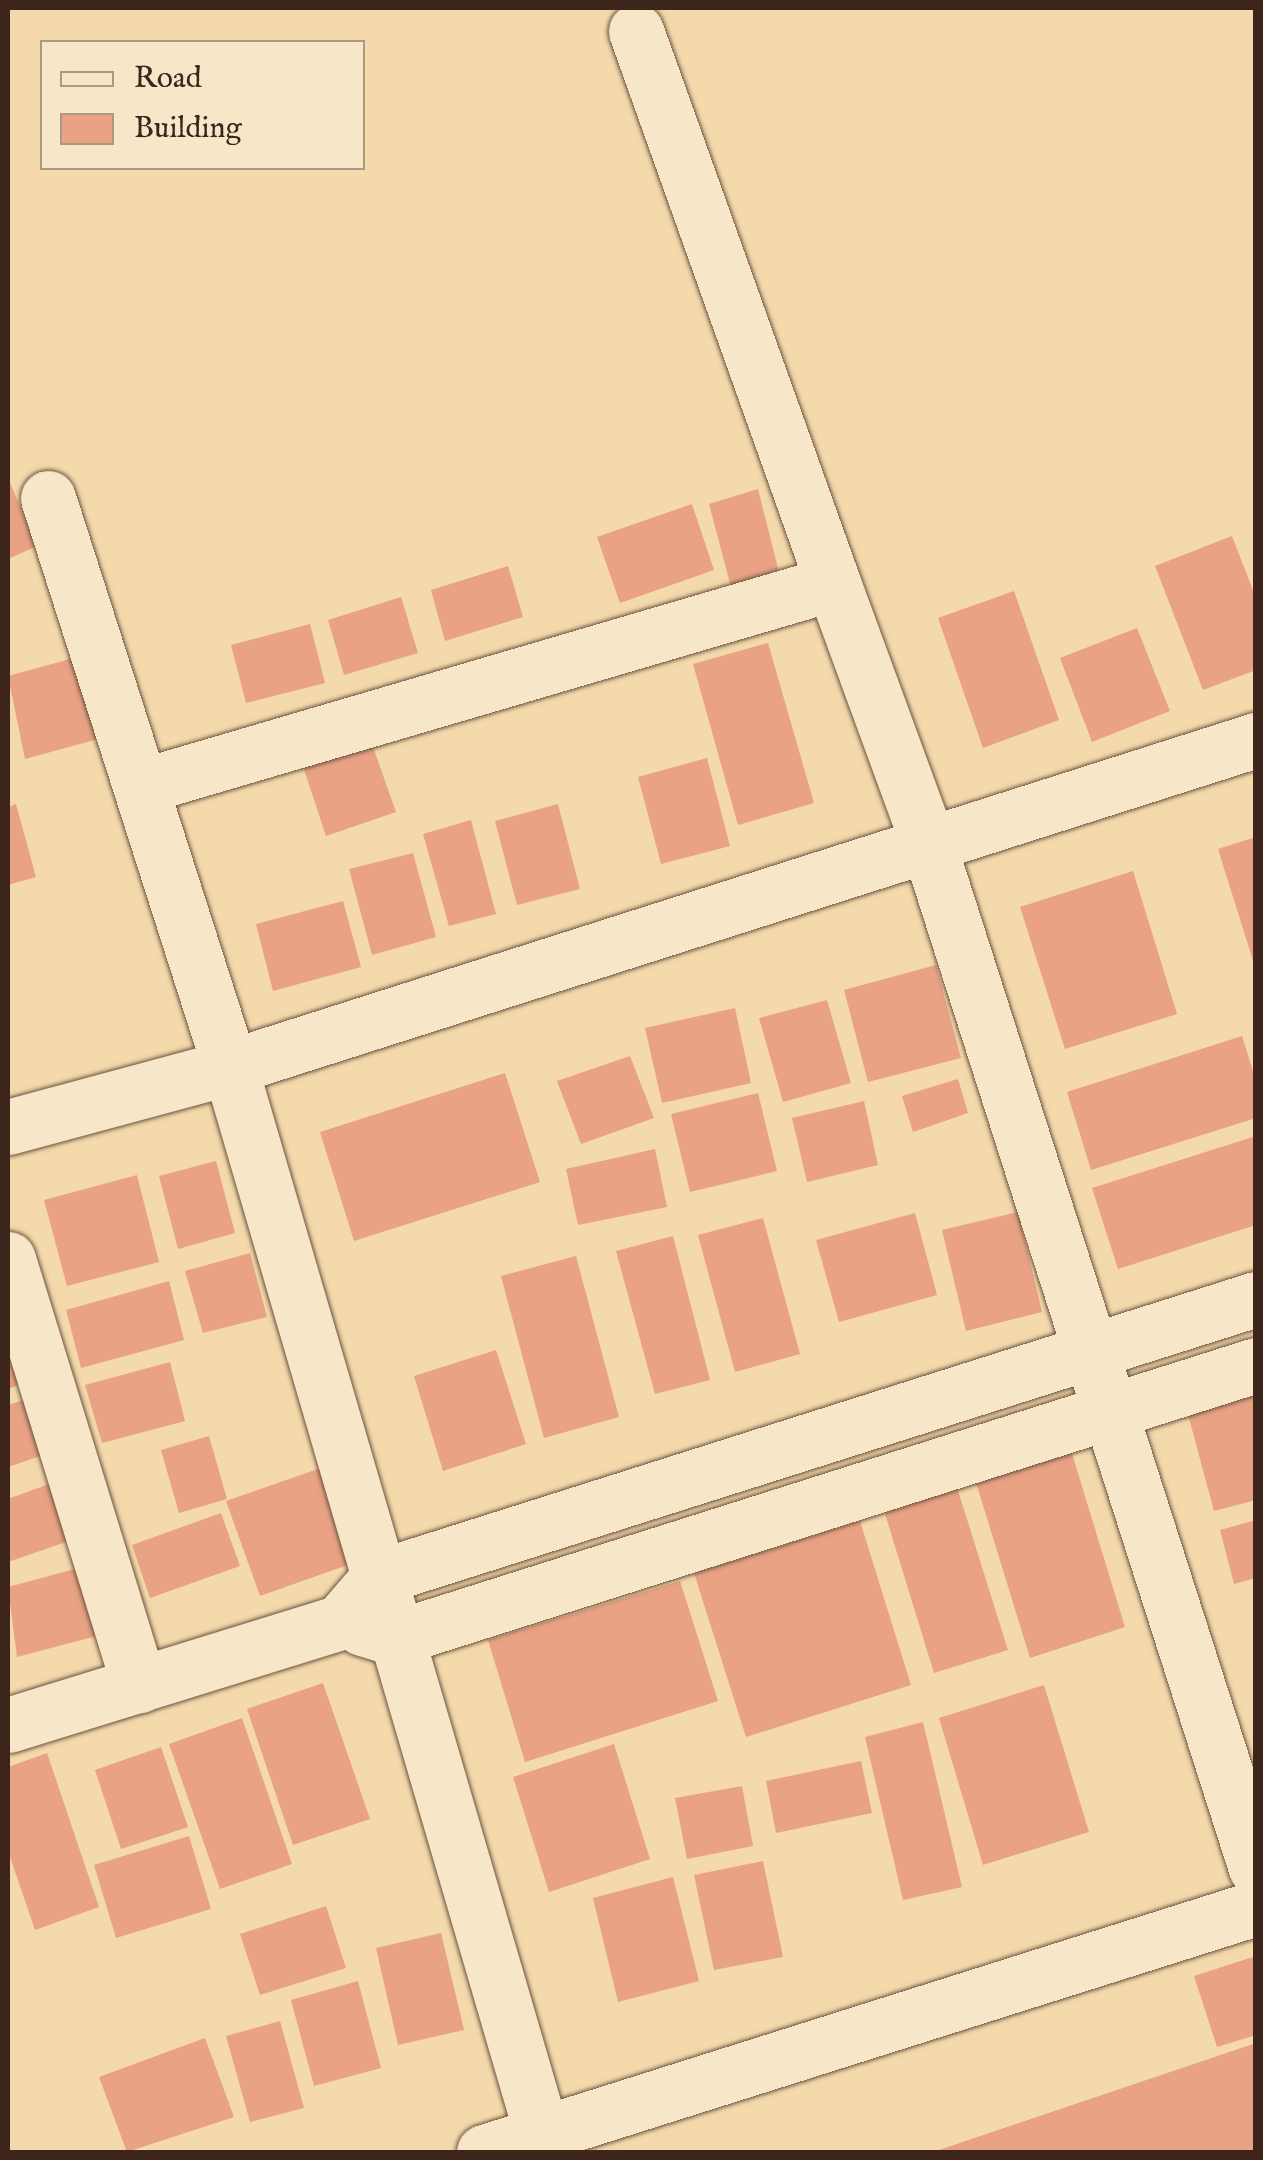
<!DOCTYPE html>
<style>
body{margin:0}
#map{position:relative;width:1263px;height:2160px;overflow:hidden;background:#f4d9ab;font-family:"IM FELL English",serif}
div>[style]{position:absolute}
.building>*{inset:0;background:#e9a283}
.roads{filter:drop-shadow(0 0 2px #6b5240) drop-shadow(0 0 2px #6b5240)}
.minor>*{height:55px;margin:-27.5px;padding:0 27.5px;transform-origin:27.5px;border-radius:27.5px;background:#f8e6c8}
span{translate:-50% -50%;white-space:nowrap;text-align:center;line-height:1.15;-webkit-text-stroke:8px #f8e6c8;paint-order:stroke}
.frame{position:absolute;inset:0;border:10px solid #3d251c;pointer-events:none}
.legend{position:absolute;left:40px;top:40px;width:325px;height:130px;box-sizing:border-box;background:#f8e6c8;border:2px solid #ad9983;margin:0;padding:12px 18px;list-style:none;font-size:30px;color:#3d251c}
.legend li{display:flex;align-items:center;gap:20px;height:50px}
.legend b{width:50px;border:2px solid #ad9983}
</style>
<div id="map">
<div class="building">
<i style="clip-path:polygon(8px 478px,37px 546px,8px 559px)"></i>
<i style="clip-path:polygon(758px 489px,784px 592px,736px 606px,709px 504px)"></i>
<i style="clip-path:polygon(692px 504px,714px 570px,620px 603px,597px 537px)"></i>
<i style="clip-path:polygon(1232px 536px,1256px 598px,1256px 670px,1203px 690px,1155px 566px)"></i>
<i style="clip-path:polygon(508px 566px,523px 617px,445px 641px,431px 590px)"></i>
<i style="clip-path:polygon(1014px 591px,1059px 720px,983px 748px,938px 618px)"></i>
<i style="clip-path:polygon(401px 597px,418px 653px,344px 675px,328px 620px)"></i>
<i style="clip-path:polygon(310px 624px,325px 683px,246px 703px,231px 645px)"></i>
<i style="clip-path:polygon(1137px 628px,1170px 711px,1092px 742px,1060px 658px)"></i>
<i style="clip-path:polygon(768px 643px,814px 803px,738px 825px,693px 664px)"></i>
<i style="clip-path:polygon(81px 656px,102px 738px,25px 759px,8px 676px)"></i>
<i style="clip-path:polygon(367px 730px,396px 812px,326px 836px,299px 754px)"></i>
<i style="clip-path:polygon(707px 758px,730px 846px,661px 864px,638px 777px)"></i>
<i style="clip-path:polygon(16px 804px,36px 877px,8px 885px,8px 807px)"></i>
<i style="clip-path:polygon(558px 804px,580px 889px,517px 905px,495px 821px)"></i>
<i style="clip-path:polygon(471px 820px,496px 914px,449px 926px,423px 834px)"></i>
<i style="clip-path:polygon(1256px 837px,1256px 967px,1255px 967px,1218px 849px)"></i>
<i style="clip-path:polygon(413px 853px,436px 937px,372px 955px,349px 869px)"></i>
<i style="clip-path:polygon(1133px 871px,1177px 1014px,1065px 1049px,1020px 907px)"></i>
<i style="clip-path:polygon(343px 901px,361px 967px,273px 991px,256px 924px)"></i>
<i style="clip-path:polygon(936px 965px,961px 1058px,868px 1082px,844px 990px)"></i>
<i style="clip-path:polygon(827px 1000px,851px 1083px,783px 1102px,759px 1018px)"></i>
<i style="clip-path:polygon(735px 1008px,751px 1083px,662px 1103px,645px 1028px)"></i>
<i style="clip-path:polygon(1242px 1036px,1256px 1081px,1256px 1118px,1091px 1170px,1067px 1092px)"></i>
<i style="clip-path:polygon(630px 1056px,654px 1118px,581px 1144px,557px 1081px)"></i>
<i style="clip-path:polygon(505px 1073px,540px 1182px,354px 1241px,320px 1132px)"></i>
<i style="clip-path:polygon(958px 1079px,968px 1113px,913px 1132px,902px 1096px)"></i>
<i style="clip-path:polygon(758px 1093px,777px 1171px,690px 1192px,671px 1114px)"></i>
<i style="clip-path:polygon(864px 1101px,878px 1165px,807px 1182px,792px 1118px)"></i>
<i style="clip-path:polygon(1256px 1136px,1256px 1225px,1118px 1269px,1092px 1188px)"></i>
<i style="clip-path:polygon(655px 1149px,667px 1207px,578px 1225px,566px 1169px)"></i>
<i style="clip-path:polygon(216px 1161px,235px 1233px,178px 1249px,159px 1176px)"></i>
<i style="clip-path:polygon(137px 1175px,159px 1262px,67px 1286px,44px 1200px)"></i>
<i style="clip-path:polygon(1018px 1212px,1042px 1312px,966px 1331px,942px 1230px)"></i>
<i style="clip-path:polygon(915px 1213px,937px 1295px,839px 1322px,816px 1240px)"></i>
<i style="clip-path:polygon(763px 1218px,800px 1354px,735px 1372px,698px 1235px)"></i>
<i style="clip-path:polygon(673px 1236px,710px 1380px,655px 1394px,616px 1251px)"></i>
<i style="clip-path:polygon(250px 1253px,267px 1317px,203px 1333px,185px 1271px)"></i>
<i style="clip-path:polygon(576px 1256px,619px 1417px,544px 1438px,501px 1276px)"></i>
<i style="clip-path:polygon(169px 1281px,184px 1340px,81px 1368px,66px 1310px)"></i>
<i style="clip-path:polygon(8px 1345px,21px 1384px,8px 1389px)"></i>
<i style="clip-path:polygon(496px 1350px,526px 1444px,443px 1471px,414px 1376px)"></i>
<i style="clip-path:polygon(170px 1362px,185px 1421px,102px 1443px,85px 1385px)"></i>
<i style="clip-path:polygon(1256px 1388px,1256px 1500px,1214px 1511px,1186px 1407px)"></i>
<i style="clip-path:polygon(36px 1396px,55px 1451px,8px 1467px,8px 1405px)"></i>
<i style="clip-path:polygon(1066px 1434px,1125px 1627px,1030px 1658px,970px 1463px)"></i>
<i style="clip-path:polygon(209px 1436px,227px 1499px,179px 1513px,161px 1450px)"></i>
<i style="clip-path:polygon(338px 1462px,370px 1557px,260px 1596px,226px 1501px)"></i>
<i style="clip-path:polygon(955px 1481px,1008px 1650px,934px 1673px,882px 1504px)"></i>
<i style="clip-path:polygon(49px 1484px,69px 1541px,8px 1562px,8px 1499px)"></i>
<i style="clip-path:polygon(221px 1513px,240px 1566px,150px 1598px,132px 1545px)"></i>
<i style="clip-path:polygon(1256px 1520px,1256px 1578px,1234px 1584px,1220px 1530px)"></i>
<i style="clip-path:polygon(860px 1521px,911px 1685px,746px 1737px,694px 1573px)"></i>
<i style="clip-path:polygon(86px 1566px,104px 1634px,17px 1657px,8px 1587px)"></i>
<i style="clip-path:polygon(680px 1581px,718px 1701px,525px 1762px,488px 1640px)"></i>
<i style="clip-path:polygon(323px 1683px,370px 1819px,293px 1845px,247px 1709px)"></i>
<i style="clip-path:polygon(1044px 1685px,1089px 1832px,983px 1865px,939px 1718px)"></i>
<i style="clip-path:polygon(242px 1718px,292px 1864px,220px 1889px,169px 1744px)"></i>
<i style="clip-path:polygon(923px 1722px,962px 1887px,903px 1900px,865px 1737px)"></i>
<i style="clip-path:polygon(614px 1744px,650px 1859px,549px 1892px,513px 1777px)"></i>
<i style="clip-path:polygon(161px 1747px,188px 1827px,121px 1849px,95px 1770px)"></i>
<i style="clip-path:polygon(47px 1753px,99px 1907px,35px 1930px,8px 1851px,8px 1767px)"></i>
<i style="clip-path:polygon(861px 1761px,872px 1813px,776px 1833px,766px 1781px)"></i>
<i style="clip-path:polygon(742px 1786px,753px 1846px,687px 1859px,675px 1798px)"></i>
<i style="clip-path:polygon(189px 1836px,211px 1909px,116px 1938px,94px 1865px)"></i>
<i style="clip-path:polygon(763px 1861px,783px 1957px,714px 1970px,694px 1875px)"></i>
<i style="clip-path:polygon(673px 1877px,699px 1981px,618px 2002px,593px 1898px)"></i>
<i style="clip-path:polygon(326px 1906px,346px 1968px,260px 1995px,240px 1934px)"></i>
<i style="clip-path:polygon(441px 1933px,464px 2030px,398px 2045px,376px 1948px)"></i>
<i style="clip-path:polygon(1256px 1956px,1256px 2035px,1217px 2047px,1194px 1976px)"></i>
<i style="clip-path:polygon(358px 1981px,381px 2068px,314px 2086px,291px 2000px)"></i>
<i style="clip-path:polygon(280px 2021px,304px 2108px,250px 2122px,226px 2036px)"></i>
<i style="clip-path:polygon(205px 2038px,234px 2117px,127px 2152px,99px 2077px)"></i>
<i style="clip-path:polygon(1256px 2043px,1256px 2152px,933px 2152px)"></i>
</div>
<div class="roads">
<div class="minor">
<i style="left:636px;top:31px;width:586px;rotate:70.36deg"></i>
<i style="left:48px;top:498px;width:597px;rotate:72.26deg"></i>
<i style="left:230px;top:1067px;width:1130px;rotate:73.71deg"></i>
<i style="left:142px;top:786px;width:720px;rotate:-16.37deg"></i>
<i style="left:833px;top:583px;width:277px;rotate:69.9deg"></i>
<i style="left:928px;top:843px;width:1076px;rotate:72.26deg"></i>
<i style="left:8px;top:1127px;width:230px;rotate:-15.1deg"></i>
<i style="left:230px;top:1067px;width:1077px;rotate:-17.68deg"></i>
<i style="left:8px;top:1259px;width:446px;rotate:72.9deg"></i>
<i style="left:362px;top:1628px;width:34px;rotate:17deg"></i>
<i style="left:395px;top:1638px;width:903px;rotate:-17.59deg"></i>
<i style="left:8px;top:1725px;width:348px;rotate:-17.2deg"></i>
<i style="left:340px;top:1622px;width:60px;rotate:-49.1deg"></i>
<i style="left:379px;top:1577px;width:920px;rotate:-17.59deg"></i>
<i style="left:484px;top:2152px;width:810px;rotate:-17.54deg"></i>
</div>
</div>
<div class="frame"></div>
<ul class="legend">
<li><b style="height:12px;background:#f8e6c8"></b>Road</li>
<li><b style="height:28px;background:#e9a283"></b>Building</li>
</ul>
</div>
